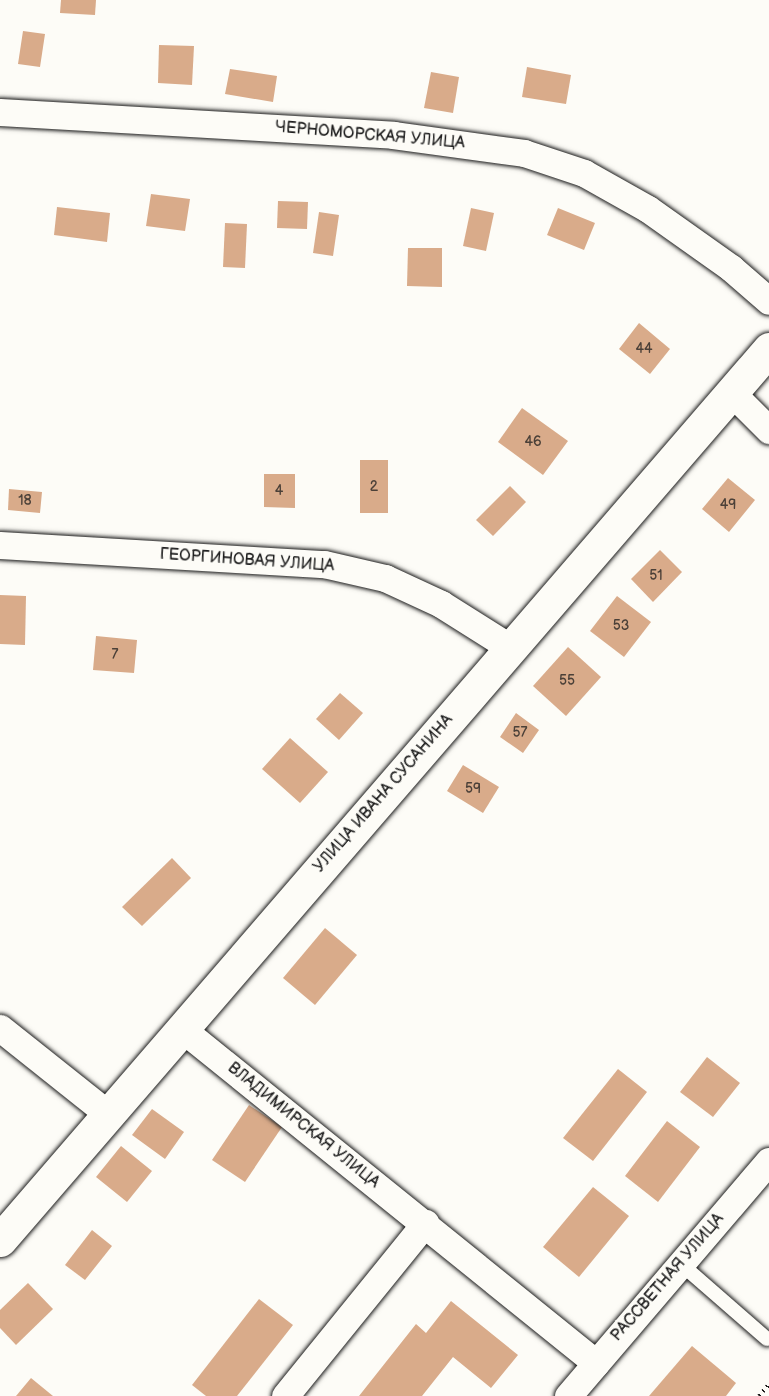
<!DOCTYPE html>
<meta charset="utf-8">
<style>
body{margin:0}
#map{position:relative;width:769px;height:1396px;overflow:hidden;background:#fdfcf7;font-family:"Balsamiq Sans",sans-serif}
div>[style]{position:absolute}
.building>*{inset:0;background:#d9ab8a}
.path>*{height:4px;margin-top:-2px;transform-origin:0;background:repeating-linear-gradient(90deg,#1c1c1c 0 1.5px,transparent 0 6px)}
.roads{filter:drop-shadow(0 0 2px #1c1c1c) drop-shadow(0 0 2px #1c1c1c)}
.service>*{height:14px;margin:-7px;padding:0 7px;transform-origin:7px;border-radius:7px;background:#fdfcf7}
.minor>*{height:27px;margin:-13.5px;padding:0 13.5px;transform-origin:13.5px;border-radius:13.5px;background:#fdfcf7}
.tertiary>*{height:33px;margin:-16.5px;padding:0 16.5px;transform-origin:16.5px;border-radius:16.5px;background:#fdfcf7}
span{translate:-50% -50%;white-space:nowrap;text-align:center;line-height:1.15;-webkit-text-stroke:5px #fdfcf7;paint-order:stroke}
.number-label{font-size:14px;color:#4b4038}
.number-label span{-webkit-text-stroke-width:0}
.street-label{font-size:16px;color:#1c1c1c}
</style>
<div id="map">
<div class="building">
<i style="clip-path:polygon(61px 0,96px 0,95px 15px,60px 13px)"></i>
<i style="clip-path:polygon(23px 31px,45px 34px,40px 67px,18px 64px)"></i>
<i style="clip-path:polygon(159px 45px,194px 46px,192px 85px,158px 83px)"></i>
<i style="clip-path:polygon(527px 67px,571px 75px,566px 104px,522px 97px)"></i>
<i style="clip-path:polygon(230px 69px,277px 76px,273px 102px,225px 94px)"></i>
<i style="clip-path:polygon(431px 72px,459px 77px,453px 113px,424px 108px)"></i>
<i style="clip-path:polygon(151px 194px,190px 199px,185px 231px,146px 226px)"></i>
<i style="clip-path:polygon(278px 201px,308px 202px,307px 229px,277px 228px)"></i>
<i style="clip-path:polygon(57px 207px,110px 213px,107px 242px,54px 235px)"></i>
<i style="clip-path:polygon(471px 208px,494px 213px,486px 251px,463px 246px)"></i>
<i style="clip-path:polygon(558px 208px,595px 223px,584px 250px,547px 235px)"></i>
<i style="clip-path:polygon(319px 212px,339px 215px,333px 256px,313px 253px)"></i>
<i style="clip-path:polygon(225px 223px,247px 224px,245px 268px,223px 267px)"></i>
<i style="clip-path:polygon(408px 248px,442px 248px,442px 287px,407px 286px)"></i>
<i style="clip-path:polygon(639px 323px,670px 349px,650px 374px,619px 349px)"></i>
<i style="clip-path:polygon(522px 408px,568px 441px,543px 475px,498px 442px)"></i>
<i style="clip-path:polygon(360px 460px,388px 460px,388px 513px,360px 513px)"></i>
<i style="clip-path:polygon(264px 474px,295px 474px,295px 508px,264px 507px)"></i>
<i style="clip-path:polygon(728px 478px,755px 500px,729px 532px,702px 509px)"></i>
<i style="clip-path:polygon(510px 486px,526px 502px,493px 536px,476px 520px)"></i>
<i style="clip-path:polygon(9px 489px,42px 492px,40px 513px,8px 510px)"></i>
<i style="clip-path:polygon(660px 550px,682px 572px,653px 602px,631px 579px)"></i>
<i style="clip-path:polygon(0 595px,26px 596px,25px 645px,0 644px)"></i>
<i style="clip-path:polygon(617px 596px,651px 622px,624px 657px,590px 631px)"></i>
<i style="clip-path:polygon(96px 636px,137px 640px,134px 673px,93px 670px)"></i>
<i style="clip-path:polygon(568px 647px,601px 677px,566px 716px,533px 686px)"></i>
<i style="clip-path:polygon(340px 693px,363px 713px,339px 740px,316px 719px)"></i>
<i style="clip-path:polygon(516px 713px,539px 730px,523px 753px,500px 737px)"></i>
<i style="clip-path:polygon(290px 738px,328px 772px,300px 803px,262px 769px)"></i>
<i style="clip-path:polygon(463px 765px,499px 787px,483px 813px,447px 791px)"></i>
<i style="clip-path:polygon(172px 858px,191px 878px,142px 926px,122px 907px)"></i>
<i style="clip-path:polygon(325px 928px,357px 955px,315px 1005px,283px 978px)"></i>
<i style="clip-path:polygon(707px 1057px,740px 1083px,713px 1117px,680px 1092px)"></i>
<i style="clip-path:polygon(618px 1069px,647px 1092px,593px 1161px,563px 1138px)"></i>
<i style="clip-path:polygon(249px 1105px,282px 1127px,245px 1182px,212px 1160px)"></i>
<i style="clip-path:polygon(152px 1109px,184px 1132px,165px 1159px,132px 1135px)"></i>
<i style="clip-path:polygon(667px 1121px,700px 1147px,658px 1202px,625px 1176px)"></i>
<i style="clip-path:polygon(121px 1146px,152px 1171px,127px 1202px,96px 1177px)"></i>
<i style="clip-path:polygon(593px 1187px,629px 1216px,579px 1277px,543px 1247px)"></i>
<i style="clip-path:polygon(92px 1230px,112px 1246px,85px 1280px,65px 1265px)"></i>
<i style="clip-path:polygon(28px 1283px,53px 1309px,16px 1345px,0 1328px,0 1310px)"></i>
<i style="clip-path:polygon(259px 1299px,293px 1325px,237px 1396px,206px 1396px,192px 1385px)"></i>
<i style="clip-path:polygon(451px 1301px,518px 1355px,491px 1388px,453px 1357px,422px 1396px,359px 1396px,416px 1324px,426px 1333px)"></i>
<i style="clip-path:polygon(692px 1346px,736px 1383px,726px 1396px,649px 1396px)"></i>
<i style="clip-path:polygon(31px 1378px,53px 1396px,16px 1396px)"></i>
</div>
<div class="path">
<i style="left:759px;top:1396px;width:16px;rotate:-50deg"></i>
</div>
<div class="roads">
<div class="service">
<i style="left:681px;top:1264px;width:114px;rotate:41.1deg"></i>
</div>
<div class="minor">
<i style="left:0;top:112px;width:394px;rotate:3.3deg"></i>
<i style="left:393px;top:135px;width:132px;rotate:7.8deg"></i>
<i style="left:524px;top:153px;width:63px;rotate:18.4deg"></i>
<i style="left:584px;top:173px;width:73px;rotate:29.4deg"></i>
<i style="left:648px;top:209px;width:102px;rotate:35.4deg"></i>
<i style="left:731px;top:268px;width:50px;rotate:41deg"></i>
<i style="left:731px;top:392px;width:54px;rotate:45deg"></i>
<i style="left:0;top:545px;width:325px;rotate:3.4deg"></i>
<i style="left:324px;top:564px;width:63px;rotate:12.9deg"></i>
<i style="left:385px;top:578px;width:62px;rotate:24.9deg"></i>
<i style="left:441px;top:604px;width:83px;rotate:32.2deg"></i>
<i style="left:0;top:1028px;width:138px;rotate:38.5deg"></i>
<i style="left:182px;top:1029px;width:532px;rotate:38.9deg"></i>
<i style="left:285px;top:1396px;width:223px;rotate:-51deg"></i>
<i style="left:568px;top:1396px;width:309px;rotate:-49.5deg"></i>
</div>
<div class="tertiary">
<i style="left:0;top:1240px;width:1177px;rotate:-49.2deg"></i>
</div>
</div>
<div class="number-label">
<span style="left:644px;top:349px">44</span>
<span style="left:533px;top:442px">46</span>
<span style="left:374px;top:487px">2</span>
<span style="left:279px;top:491px">4</span>
<span style="left:25px;top:501px">18</span>
<span style="left:728px;top:505px">49</span>
<span style="left:656px;top:576px">51</span>
<span style="left:621px;top:626px">53</span>
<span style="left:115px;top:655px">7</span>
<span style="left:567px;top:681px">55</span>
<span style="left:520px;top:733px">57</span>
<span style="left:473px;top:789px">59</span>
</div>
<div class="street-label">
<span style="left:370px;top:136px;rotate:5deg">ЧЕРНОМОРСКАЯ УЛИЦА</span>
<span style="left:247px;top:561px;rotate:4deg">ГЕОРГИНОВАЯ УЛИЦА</span>
<span style="left:384px;top:794px;rotate:-49deg">УЛИЦА ИВАНА СУСАНИНА</span>
<span style="left:303px;top:1126px;rotate:39deg">ВЛАДИМИРСКАЯ УЛИЦА</span>
<span style="left:668px;top:1278px;rotate:-49deg">РАССВЕТНАЯ УЛИЦА</span>
</div>
</div>
